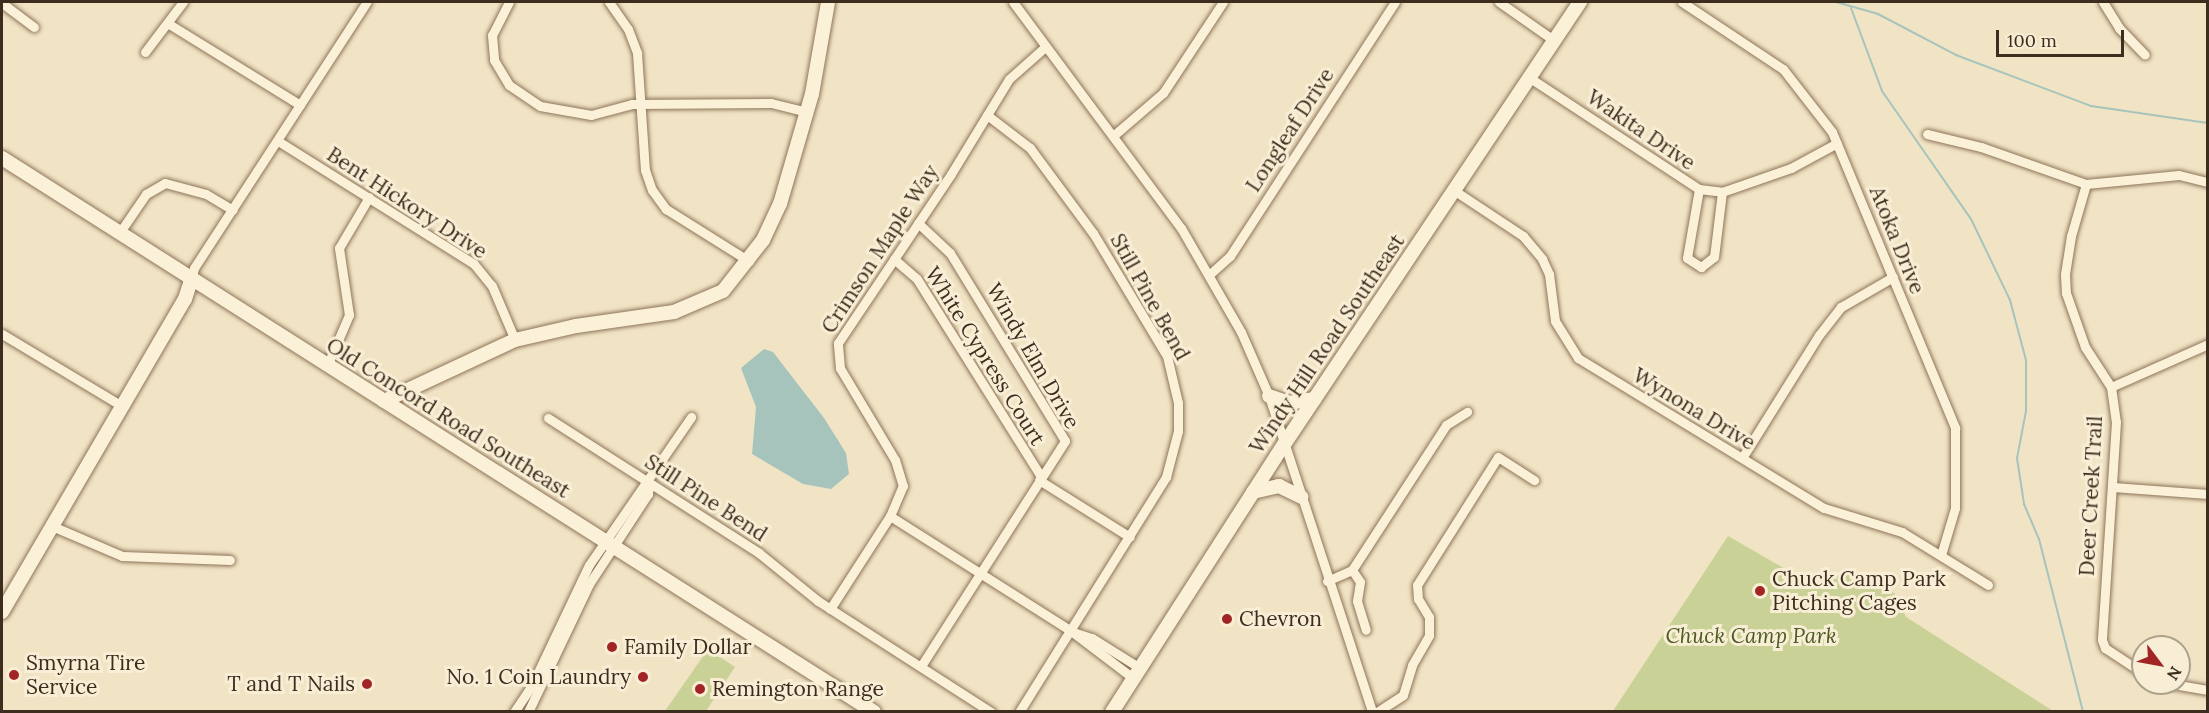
<!DOCTYPE html>
<style>
body{margin:0}
#map{position:relative;width:2209px;height:713px;overflow:hidden;background:#f1e4c5;font-family:Lora,serif}
div>[style]{position:absolute}
.green>*{inset:0;background:#cad197}
.water>*{inset:0;background:#a7c4bc}
.stream>*{height:2px;margin:-1px;padding:0 1px;transform-origin:1px;border-radius:1px;background:#a7c4bc}
.roads{filter:drop-shadow(0 0 2px #8e7559) drop-shadow(0 0 2px #8e7559)}
.street>*{height:9px;margin:-4.5px;padding:0 4.5px;transform-origin:4.5px;border-radius:4.5px;background:#fbf1d9}
.secondary>*{height:14px;margin:-7px;padding:0 7px;transform-origin:7px;border-radius:7px;background:#fbf1d9}
.dots>*{width:16px;height:16px;translate:-50% -50%;box-sizing:border-box;border:3px solid #f8eed5;border-radius:50%}
span{translate:-50% -50%;white-space:nowrap;text-align:center;line-height:1.15;-webkit-text-stroke:6px #f8eed5;paint-order:stroke}
.street-label{font-size:21px;color:#3d2d1e}
.poi-label{font-size:21px;color:#3d2d1e}
.left{translate:0 -50%;text-align:left}
.right{translate:-100% -50%;text-align:right}
.park-label{font-size:21px;color:#4c5b23;font-style:italic}
.frame{position:absolute;inset:0;border:3px solid #3d2d1e;pointer-events:none}
.north{position:absolute;left:2131px;top:635px;width:60px;height:60px;box-sizing:border-box;background:#f8eed5;border:2px solid #ada18c;border-radius:50%;rotate:122deg;font-size:16px;font-weight:700;line-height:24px;text-align:center;color:#3d2d1e}
.north::after{content:'';display:block;margin:auto;width:21px;height:27px;background:#a12525;clip-path:polygon(50% 0,100% 100%,50% 72%,0 100%)}
.scale{position:absolute;left:1996px;top:30px;width:128px;height:27px;box-sizing:border-box;border:3px solid #3d2d1e;border-top:0;padding-left:8px;font-size:18px;line-height:21px;white-space:nowrap;color:#3d2d1e;-webkit-text-stroke:4px #f8eed5;paint-order:stroke}
</style>
<div id="map">
<div class="green">
<i style="clip-path:polygon(1728px 536px,1813px 585px,1850px 571px,1878px 579px,1896px 595px,1906px 617px,2053px 711px,1613px 711px)"></i>
<i style="clip-path:polygon(708px 649px,735px 667px,706px 711px,665px 711px)"></i>
</div>
<div class="water">
<i style="clip-path:polygon(764px 349px,773px 352px,824px 418px,846px 453px,849px 474px,831px 489px,803px 484px,752px 454px,756px 407px,741px 368px)"></i>
</div>
<div class="stream">
<i style="left:1836px;top:2px;width:44px;rotate:15.9deg"></i>
<i style="left:1878px;top:14px;width:88px;rotate:27.7deg"></i>
<i style="left:1956px;top:55px;width:144px;rotate:20.7deg"></i>
<i style="left:2091px;top:106px;width:118px;rotate:8.3deg"></i>
<i style="left:1851px;top:8px;width:89px;rotate:69.5deg"></i>
<i style="left:1882px;top:91px;width:156px;rotate:55.2deg"></i>
<i style="left:1971px;top:219px;width:90px;rotate:64.3deg"></i>
<i style="left:2010px;top:300px;width:62px;rotate:75.1deg"></i>
<i style="left:2026px;top:360px;width:51px;rotate:90deg"></i>
<i style="left:2026px;top:411px;width:48px;rotate:100.8deg"></i>
<i style="left:2017px;top:458px;width:47px;rotate:81.3deg"></i>
<i style="left:2024px;top:504px;width:38px;rotate:67deg"></i>
<i style="left:2039px;top:539px;width:179px;rotate:75.7deg"></i>
</div>
<div class="roads">
<div class="street">
<i style="left:509px;top:2px;width:37px;rotate:117deg"></i>
<i style="left:492px;top:35px;width:25px;rotate:85deg"></i>
<i style="left:494px;top:60px;width:29px;rotate:59deg"></i>
<i style="left:509px;top:85px;width:37px;rotate:34deg"></i>
<i style="left:540px;top:106px;width:52px;rotate:10deg"></i>
<i style="left:591px;top:115px;width:42px;rotate:-15deg"></i>
<i style="left:632px;top:104px;width:139px;rotate:-0.4deg"></i>
<i style="left:771px;top:103px;width:37px;rotate:14deg"></i>
<i style="left:609px;top:2px;width:33px;rotate:55deg"></i>
<i style="left:628px;top:29px;width:26px;rotate:69deg"></i>
<i style="left:637px;top:53px;width:117px;rotate:86.1deg"></i>
<i style="left:645px;top:170px;width:21px;rotate:71deg"></i>
<i style="left:652px;top:190px;width:24px;rotate:54deg"></i>
<i style="left:666px;top:209px;width:98px;rotate:32.1deg"></i>
<i style="left:1013px;top:2px;width:282px;rotate:53.4deg"></i>
<i style="left:1181px;top:228px;width:120px;rotate:60deg"></i>
<i style="left:1241px;top:332px;width:70px;rotate:66.4deg"></i>
<i style="left:1269px;top:396px;width:332px;rotate:71.9deg"></i>
<i style="left:1499px;top:2px;width:68px;rotate:34.9deg"></i>
<i style="left:1682px;top:2px;width:121px;rotate:33.6deg"></i>
<i style="left:1783px;top:69px;width:80px;rotate:52.1deg"></i>
<i style="left:1832px;top:132px;width:321px;rotate:67.4deg"></i>
<i style="left:1955px;top:428px;width:80px;rotate:90deg"></i>
<i style="left:1955px;top:508px;width:49px;rotate:106.6deg"></i>
<i style="left:2103px;top:2px;width:31px;rotate:58deg"></i>
<i style="left:2119px;top:28px;width:37px;rotate:46deg"></i>
<i style="left:2px;top:3px;width:40px;rotate:37deg"></i>
<i style="left:169px;top:24px;width:154px;rotate:31.7deg"></i>
<i style="left:145px;top:52px;width:63px;rotate:-52.8deg"></i>
<i style="left:1530px;top:78px;width:202px;rotate:33.3deg"></i>
<i style="left:1699px;top:189px;width:23px;rotate:7deg"></i>
<i style="left:1722px;top:192px;width:73px;rotate:-19.2deg"></i>
<i style="left:1791px;top:168px;width:52px;rotate:-28.5deg"></i>
<i style="left:987px;top:115px;width:54px;rotate:37.5deg"></i>
<i style="left:1030px;top:148px;width:106px;rotate:53.5deg"></i>
<i style="left:1093px;top:233px;width:144px;rotate:59deg"></i>
<i style="left:1167px;top:356px;width:48px;rotate:76.8deg"></i>
<i style="left:1178px;top:403px;width:28px;rotate:90deg"></i>
<i style="left:1178px;top:431px;width:48px;rotate:104.6deg"></i>
<i style="left:1166px;top:477px;width:277px;rotate:122deg"></i>
<i style="left:1927px;top:134px;width:56px;rotate:13.5deg"></i>
<i style="left:1981px;top:147px;width:111px;rotate:19.4deg"></i>
<i style="left:2086px;top:184px;width:93px;rotate:-5.5deg"></i>
<i style="left:2179px;top:175px;width:30px;rotate:14deg"></i>
<i style="left:1113px;top:136px;width:66px;rotate:-40.7deg"></i>
<i style="left:1163px;top:93px;width:109px;rotate:-56.6deg"></i>
<i style="left:278px;top:141px;width:231px;rotate:32.1deg"></i>
<i style="left:474px;top:264px;width:28px;rotate:51deg"></i>
<i style="left:492px;top:286px;width:59px;rotate:66.9deg"></i>
<i style="left:2086px;top:184px;width:54px;rotate:106.1deg"></i>
<i style="left:2071px;top:236px;width:39px;rotate:99deg"></i>
<i style="left:2065px;top:275px;width:18px;rotate:87deg"></i>
<i style="left:2066px;top:293px;width:57px;rotate:70.6deg"></i>
<i style="left:2085px;top:347px;width:48px;rotate:57deg"></i>
<i style="left:2111px;top:387px;width:35px;rotate:82deg"></i>
<i style="left:2116px;top:422px;width:218px;rotate:93.7deg"></i>
<i style="left:2102px;top:640px;width:9px;rotate:69deg"></i>
<i style="left:2105px;top:648px;width:45px;rotate:33.3deg"></i>
<i style="left:1699px;top:189px;width:70px;rotate:99.9deg"></i>
<i style="left:1687px;top:258px;width:17px;rotate:33deg"></i>
<i style="left:1701px;top:267px;width:16px;rotate:-38deg"></i>
<i style="left:1714px;top:257px;width:65px;rotate:-83deg"></i>
<i style="left:1455px;top:191px;width:82px;rotate:33.5deg"></i>
<i style="left:1523px;top:236px;width:30px;rotate:50deg"></i>
<i style="left:1542px;top:259px;width:17px;rotate:65deg"></i>
<i style="left:1549px;top:274px;width:47px;rotate:82.7deg"></i>
<i style="left:1555px;top:321px;width:44px;rotate:58.1deg"></i>
<i style="left:1578px;top:358px;width:288px;rotate:31.4deg"></i>
<i style="left:1824px;top:508px;width:82px;rotate:17.1deg"></i>
<i style="left:1902px;top:532px;width:101px;rotate:31.6deg"></i>
<i style="left:918px;top:223px;width:44px;rotate:43.2deg"></i>
<i style="left:950px;top:253px;width:220px;rotate:58.5deg"></i>
<i style="left:1065px;top:441px;width:267px;rotate:122.6deg"></i>
<i style="left:120px;top:232px;width:46px;rotate:-55.6deg"></i>
<i style="left:146px;top:194px;width:22px;rotate:-30deg"></i>
<i style="left:165px;top:183px;width:42px;rotate:15deg"></i>
<i style="left:206px;top:194px;width:31px;rotate:31deg"></i>
<i style="left:894px;top:259px;width:30px;rotate:41deg"></i>
<i style="left:917px;top:279px;width:234px;rotate:57.9deg"></i>
<i style="left:1210px;top:274px;width:27px;rotate:-42deg"></i>
<i style="left:1230px;top:256px;width:303px;rotate:-57deg"></i>
<i style="left:191px;top:280px;width:12px;rotate:-76deg"></i>
<i style="left:194px;top:268px;width:317px;rotate:-57deg"></i>
<i style="left:2px;top:334px;width:140px;rotate:31deg"></i>
<i style="left:327px;top:366px;width:56px;rotate:-66.7deg"></i>
<i style="left:349px;top:315px;width:68px;rotate:-98.5deg"></i>
<i style="left:339px;top:248px;width:59px;rotate:-59.5deg"></i>
<i style="left:2111px;top:387px;width:106px;rotate:-23.9deg"></i>
<i style="left:548px;top:418px;width:250px;rotate:32.6deg"></i>
<i style="left:759px;top:553px;width:76px;rotate:39.1deg"></i>
<i style="left:818px;top:601px;width:206px;rotate:32.7deg"></i>
<i style="left:1742px;top:458px;width:145px;rotate:-58deg"></i>
<i style="left:1819px;top:335px;width:36px;rotate:-52deg"></i>
<i style="left:1841px;top:307px;width:60px;rotate:-30deg"></i>
<i style="left:1039px;top:480px;width:107px;rotate:32.1deg"></i>
<i style="left:2113px;top:487px;width:95px;rotate:4.2deg"></i>
<i style="left:890px;top:516px;width:214px;rotate:32.4deg"></i>
<i style="left:1071px;top:631px;width:78px;rotate:37.2deg"></i>
<i style="left:52px;top:526px;width:76px;rotate:23.2deg"></i>
<i style="left:122px;top:556px;width:108px;rotate:2.1deg"></i>
<i style="left:1352px;top:570px;width:14px;rotate:56deg"></i>
<i style="left:1360px;top:582px;width:19px;rotate:99deg"></i>
<i style="left:1357px;top:601px;width:30px;rotate:73deg"></i>
<i style="left:1327px;top:581px;width:27px;rotate:-24deg"></i>
<i style="left:1352px;top:570px;width:173px;rotate:-57deg"></i>
<i style="left:1446px;top:425px;width:25px;rotate:-32deg"></i>
<i style="left:830px;top:609px;width:111px;rotate:-57.2deg"></i>
<i style="left:890px;top:516px;width:33px;rotate:-67deg"></i>
<i style="left:903px;top:486px;width:27px;rotate:-107deg"></i>
<i style="left:895px;top:460px;width:107px;rotate:-120.9deg"></i>
<i style="left:840px;top:368px;width:25px;rotate:-95deg"></i>
<i style="left:838px;top:343px;width:203px;rotate:-56.2deg"></i>
<i style="left:951px;top:174px;width:111px;rotate:-58.6deg"></i>
<i style="left:1009px;top:79px;width:48px;rotate:-41.6deg"></i>
<i style="left:1073px;top:632px;width:20px;rotate:18deg"></i>
<i style="left:1092px;top:638px;width:57px;rotate:32deg"></i>
<i style="left:2167px;top:683px;width:42px;rotate:9.7deg"></i>
<i style="left:514px;top:712px;width:30px;rotate:-56deg"></i>
<i style="left:531px;top:687px;width:135px;rotate:-64.6deg"></i>
<i style="left:589px;top:565px;width:180px;rotate:-55.4deg"></i>
<i style="left:528px;top:712px;width:142px;rotate:-64.5deg"></i>
<i style="left:589px;top:584px;width:108px;rotate:-56.8deg"></i>
<i style="left:648px;top:494px;width:11px;rotate:-85deg"></i>
<i style="left:1377px;top:712px;width:31px;rotate:-33deg"></i>
<i style="left:1403px;top:695px;width:31px;rotate:-73deg"></i>
<i style="left:1412px;top:665px;width:34px;rotate:-60deg"></i>
<i style="left:1429px;top:635px;width:18px;rotate:-90deg"></i>
<i style="left:1429px;top:617px;width:21px;rotate:-121deg"></i>
<i style="left:1418px;top:599px;width:14px;rotate:-94deg"></i>
<i style="left:1417px;top:585px;width:151px;rotate:-57.7deg"></i>
<i style="left:1498px;top:457px;width:43px;rotate:32.6deg"></i>
</div>
<div class="secondary">
<i style="left:2px;top:158px;width:1033px;rotate:32.43deg"></i>
<i style="left:1269px;top:396px;width:21px;rotate:19deg"></i>
<i style="left:1289px;top:403px;width:26px;rotate:-9deg"></i>
<i style="left:384px;top:401px;width:145px;rotate:-25deg"></i>
<i style="left:515px;top:340px;width:63px;rotate:-12.9deg"></i>
<i style="left:576px;top:326px;width:99px;rotate:-8.1deg"></i>
<i style="left:674px;top:312px;width:53px;rotate:-23.2deg"></i>
<i style="left:723px;top:291px;width:65px;rotate:-51.9deg"></i>
<i style="left:763px;top:240px;width:40px;rotate:-65deg"></i>
<i style="left:780px;top:204px;width:115px;rotate:-73.8deg"></i>
<i style="left:812px;top:94px;width:93px;rotate:-80.1deg"></i>
<i style="left:1253px;top:492px;width:27px;rotate:-13deg"></i>
<i style="left:1279px;top:486px;width:25px;rotate:26deg"></i>
<i style="left:2px;top:612px;width:363px;rotate:-59.7deg"></i>
<i style="left:185px;top:299px;width:20px;rotate:-72deg"></i>
<i style="left:1112px;top:712px;width:320px;rotate:-57.3deg"></i>
<i style="left:1285px;top:443px;width:531px;rotate:-56.22deg"></i>
</div>
</div>
<div class="dots">
<i style="left:1760px;top:591px;background:#a12525"></i>
<i style="left:1227px;top:619px;background:#a12525"></i>
<i style="left:612px;top:647px;background:#a12525"></i>
<i style="left:14px;top:675px;background:#a12525"></i>
<i style="left:643px;top:677px;background:#a12525"></i>
<i style="left:367px;top:684px;background:#a12525"></i>
<i style="left:700px;top:689px;background:#a12525"></i>
</div>
<div class="street-label">
<span style="left:1290px;top:130px;rotate:-57deg">Longleaf Drive</span>
<span style="left:1641px;top:130px;rotate:34deg">Wakita Drive</span>
<span style="left:407px;top:203px;rotate:33deg">Bent Hickory Drive</span>
<span style="left:1897px;top:240px;rotate:68deg">Atoka Drive</span>
<span style="left:880px;top:249px;rotate:-57deg">Crimson Maple Way</span>
<span style="left:1150px;top:297px;rotate:61deg">Still Pine Bend</span>
<span style="left:1327px;top:344px;rotate:-56deg">Windy Hill Road Southeast</span>
<span style="left:985px;top:356px;rotate:58deg">White Cypress Court</span>
<span style="left:1033px;top:356px;rotate:60deg">Windy Elm Drive</span>
<span style="left:1694px;top:409px;rotate:31deg">Wynona Drive</span>
<span style="left:448px;top:418px;rotate:32deg">Old Concord Road Southeast</span>
<span style="left:2091px;top:496px;rotate:-87deg">Deer Creek Trail</span>
<span style="left:706px;top:498px;rotate:33deg">Still Pine Bend</span>
</div>
<div class="poi-label">
<span class="left" style="left:1772px;top:591px">Chuck Camp Park<br>Pitching Cages</span>
<span class="left" style="left:1239px;top:619px">Chevron</span>
<span class="left" style="left:624px;top:647px">Family Dollar</span>
<span class="left" style="left:26px;top:675px">Smyrna Tire<br>Service</span>
<span class="right" style="left:631px;top:677px">No. 1 Coin Laundry</span>
<span class="right" style="left:355px;top:684px">T and T Nails</span>
<span class="left" style="left:712px;top:689px">Remington Range</span>
</div>
<div class="park-label">
<span style="left:1751px;top:636px">Chuck Camp Park</span>
</div>
<div class="frame"></div>
<div class="north">N</div>
<div class="scale">100 m</div>
</div>
